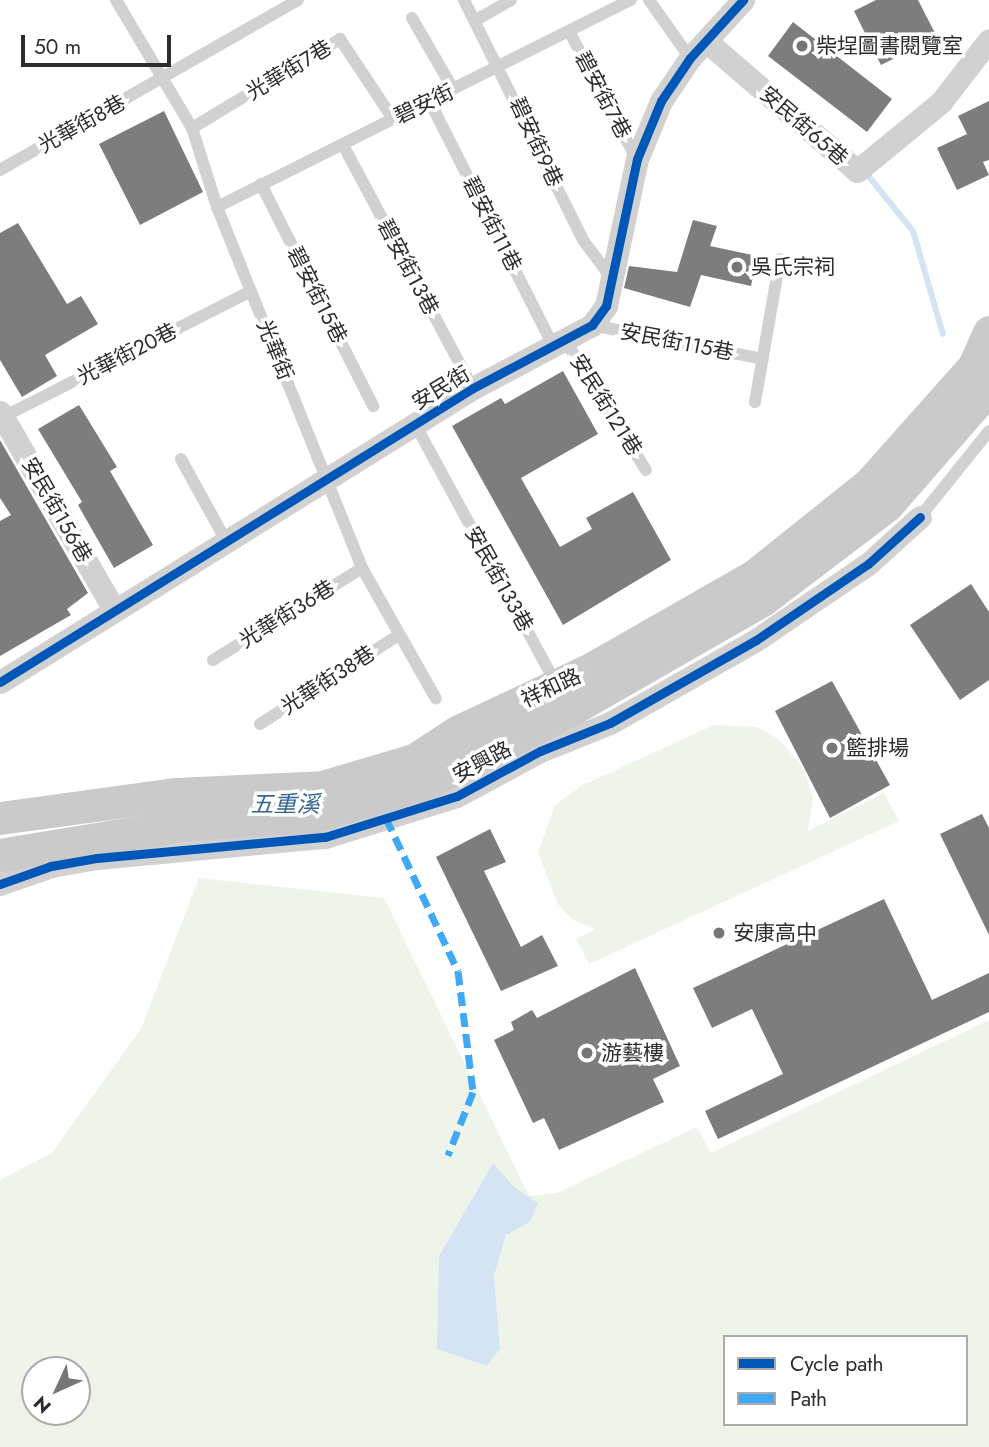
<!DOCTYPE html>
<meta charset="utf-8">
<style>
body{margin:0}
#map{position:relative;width:989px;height:1447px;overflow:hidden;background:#fff;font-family:Jost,"Noto Sans TC",sans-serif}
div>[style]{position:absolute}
.green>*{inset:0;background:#eef4e9}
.water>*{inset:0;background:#d4e4f2}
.stream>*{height:6px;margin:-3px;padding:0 3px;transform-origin:3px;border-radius:3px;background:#d4e4f2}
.building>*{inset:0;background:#7d7d7d}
.lane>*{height:12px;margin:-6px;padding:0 6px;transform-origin:6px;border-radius:6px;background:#d1d1d1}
.street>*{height:23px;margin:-11.5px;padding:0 11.5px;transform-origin:11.5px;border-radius:11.5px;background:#d1d1d1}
.secondary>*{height:33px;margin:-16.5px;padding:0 16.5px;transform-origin:16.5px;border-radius:16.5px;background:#cacaca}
.quiet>*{height:7px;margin-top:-3.5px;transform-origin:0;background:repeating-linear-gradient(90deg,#3fa9f5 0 14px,transparent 0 21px)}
.cycleway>*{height:9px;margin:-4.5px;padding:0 4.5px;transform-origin:4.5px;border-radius:4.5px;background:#0057b8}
.dots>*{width:19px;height:19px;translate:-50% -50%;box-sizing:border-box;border:4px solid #fff;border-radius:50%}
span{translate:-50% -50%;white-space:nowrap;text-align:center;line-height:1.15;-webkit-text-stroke:7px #fff;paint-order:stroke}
.poi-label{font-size:21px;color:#2c2c2c}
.left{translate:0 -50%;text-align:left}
.street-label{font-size:21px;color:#2c2c2c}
.water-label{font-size:23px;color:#346593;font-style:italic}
.legend{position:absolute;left:723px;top:1335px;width:245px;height:91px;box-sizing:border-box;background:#fff;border:2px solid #ababab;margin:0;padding:9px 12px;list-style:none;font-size:21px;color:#2c2c2c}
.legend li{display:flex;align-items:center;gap:14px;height:35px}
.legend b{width:35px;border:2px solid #ababab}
.north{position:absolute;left:21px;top:1356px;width:70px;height:70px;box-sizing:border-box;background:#fff;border:2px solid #ababab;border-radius:50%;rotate:225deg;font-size:19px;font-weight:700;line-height:28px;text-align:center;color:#2c2c2c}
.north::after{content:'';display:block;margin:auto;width:24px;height:32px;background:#767676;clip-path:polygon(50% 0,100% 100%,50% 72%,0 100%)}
.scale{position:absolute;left:21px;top:35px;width:150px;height:32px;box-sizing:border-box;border:4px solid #2c2c2c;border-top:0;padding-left:9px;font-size:21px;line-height:24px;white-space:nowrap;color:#2c2c2c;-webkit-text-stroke:5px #fff;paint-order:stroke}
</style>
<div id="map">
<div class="green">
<i style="clip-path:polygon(714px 725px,757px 727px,780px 740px,804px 769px,813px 798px,808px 831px,884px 793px,899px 821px,589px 964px,576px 939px,595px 929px,573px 920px,558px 904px,538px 853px,555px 805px,583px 785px)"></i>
<i style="clip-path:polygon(evenodd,199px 878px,384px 898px,529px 1196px,557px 1193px,697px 1127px,711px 1153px,989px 1020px,989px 1447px,0 1447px,0 1180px,52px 1153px,141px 1029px,199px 878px,493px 1163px,515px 1188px,530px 1222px,506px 1235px,494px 1276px,500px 1349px,487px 1366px,438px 1349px,439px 1256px,493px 1163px,199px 878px,725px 1337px,966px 1337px,966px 1424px,725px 1424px,725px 1337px,199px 878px,35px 1370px,77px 1370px,77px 1412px,35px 1412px,35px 1370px)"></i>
</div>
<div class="water">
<i style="clip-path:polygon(493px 1163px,515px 1188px,538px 1203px,530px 1222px,506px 1235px,494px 1276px,500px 1349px,487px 1366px,437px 1349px,439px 1256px)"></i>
</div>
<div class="stream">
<i style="left:866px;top:173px;width:75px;rotate:51deg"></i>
<i style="left:913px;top:231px;width:107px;rotate:73.8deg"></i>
</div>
<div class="building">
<i style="clip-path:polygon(876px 0,918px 0,937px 37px,881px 65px,854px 11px)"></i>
<i style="clip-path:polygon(793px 22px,892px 99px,867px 132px,768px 56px)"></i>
<i style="clip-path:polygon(989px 101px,989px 160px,983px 162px,989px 175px,957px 190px,937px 148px,967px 134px,958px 116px)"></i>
<i style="clip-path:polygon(164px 111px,203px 192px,140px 225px,99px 144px)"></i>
<i style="clip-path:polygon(693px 220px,717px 226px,710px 246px,757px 256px,751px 286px,701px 275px,690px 307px,624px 288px,629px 266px,677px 272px)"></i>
<i style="clip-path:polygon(18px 223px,67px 304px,81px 296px,98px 324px,45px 355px,57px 376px,22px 397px,0 360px,0 233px)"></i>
<i style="clip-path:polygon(563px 371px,598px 434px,521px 478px,560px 547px,592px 529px,586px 518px,633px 492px,671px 560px,563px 625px,452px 426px,501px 398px,505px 404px)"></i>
<i style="clip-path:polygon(79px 405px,117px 467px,110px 471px,153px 545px,114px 568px,78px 505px,82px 502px,38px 429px)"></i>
<i style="clip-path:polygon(0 440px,88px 593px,67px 609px,71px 615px,0 656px,0 521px,11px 515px,0 498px)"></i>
<i style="clip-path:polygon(971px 584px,989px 612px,989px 680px,960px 700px,910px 625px)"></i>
<i style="clip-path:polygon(832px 681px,890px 785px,830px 818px,775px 711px)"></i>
<i style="clip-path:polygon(982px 814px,989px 828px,989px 935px,940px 834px)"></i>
<i style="clip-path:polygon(490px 829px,506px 862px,484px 871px,521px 947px,542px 935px,558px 966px,501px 991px,436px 857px)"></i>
<i style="clip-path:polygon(884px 899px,932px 1000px,989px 973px,989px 1012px,718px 1139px,705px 1111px,783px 1074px,752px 1009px,712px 1028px,693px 988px)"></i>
<i style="clip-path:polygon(635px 968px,680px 1066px,653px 1079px,664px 1102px,559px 1150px,544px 1118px,533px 1123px,494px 1040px,514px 1030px,511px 1022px,532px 1010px,537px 1018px)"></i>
</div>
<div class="lane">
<i style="left:116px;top:0;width:149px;rotate:59.3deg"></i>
<i style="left:192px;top:128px;width:83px;rotate:72.4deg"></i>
<i style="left:217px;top:207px;width:389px;rotate:68.1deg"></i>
<i style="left:362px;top:568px;width:150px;rotate:60.5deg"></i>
<i style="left:464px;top:0;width:268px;rotate:63.6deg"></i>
<i style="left:583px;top:240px;width:50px;rotate:53.1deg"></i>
<i style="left:649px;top:0;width:71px;rotate:54.7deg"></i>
<i style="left:412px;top:18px;width:82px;rotate:60deg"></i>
<i style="left:476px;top:20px;width:40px;rotate:-29.7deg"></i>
<i style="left:569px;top:31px;width:144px;rotate:62.2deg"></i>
<i style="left:430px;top:102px;width:275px;rotate:63.2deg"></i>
<i style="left:192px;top:128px;width:173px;rotate:-31deg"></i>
<i style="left:340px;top:39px;width:96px;rotate:56.5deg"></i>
<i style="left:343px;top:145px;width:276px;rotate:61.9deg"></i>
<i style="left:0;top:170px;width:343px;rotate:-29.7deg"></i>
<i style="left:261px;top:184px;width:249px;rotate:63.2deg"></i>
<i style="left:217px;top:207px;width:463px;rotate:-26.6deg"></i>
<i style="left:592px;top:325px;width:174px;rotate:11.2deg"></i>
<i style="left:565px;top:340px;width:153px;rotate:58.1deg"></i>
<i style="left:755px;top:402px;width:145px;rotate:-80.1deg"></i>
<i style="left:3px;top:417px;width:278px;rotate:-26.9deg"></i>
<i style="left:415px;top:424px;width:297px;rotate:61.5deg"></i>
<i style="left:181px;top:459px;width:94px;rotate:61.2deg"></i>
<i style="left:920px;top:517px;width:110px;rotate:-51.3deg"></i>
<i style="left:213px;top:660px;width:175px;rotate:-31.7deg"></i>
<i style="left:260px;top:724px;width:163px;rotate:-32.7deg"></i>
</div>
<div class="street">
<i style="left:706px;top:41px;width:199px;rotate:40.7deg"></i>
<i style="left:857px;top:171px;width:109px;rotate:-39.4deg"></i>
<i style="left:941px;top:102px;width:78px;rotate:-52.3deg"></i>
<i style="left:0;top:412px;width:226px;rotate:60deg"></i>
<i style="left:0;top:682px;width:557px;rotate:-31.86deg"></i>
<i style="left:473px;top:388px;width:135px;rotate:-27.9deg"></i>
<i style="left:592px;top:325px;width:24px;rotate:-54deg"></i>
<i style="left:606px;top:306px;width:150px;rotate:-78.1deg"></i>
<i style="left:637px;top:159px;width:63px;rotate:-67.5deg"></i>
<i style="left:661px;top:101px;width:52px;rotate:-56deg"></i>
<i style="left:690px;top:58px;width:79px;rotate:-47.6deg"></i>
<i style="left:0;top:884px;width:54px;rotate:-19.4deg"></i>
<i style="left:51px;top:866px;width:47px;rotate:-9.9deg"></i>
<i style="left:97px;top:858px;width:229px;rotate:-5.3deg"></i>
<i style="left:325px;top:837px;width:138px;rotate:-17.3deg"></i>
<i style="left:457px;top:796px;width:94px;rotate:-28.5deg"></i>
<i style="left:540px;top:751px;width:75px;rotate:-21.8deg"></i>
<i style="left:610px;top:723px;width:168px;rotate:-29.6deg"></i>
<i style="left:756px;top:640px;width:135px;rotate:-34.2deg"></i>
<i style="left:868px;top:564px;width:70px;rotate:-42.1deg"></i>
</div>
<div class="secondary">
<i style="left:0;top:818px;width:178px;rotate:-7.8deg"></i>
<i style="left:176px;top:794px;width:146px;rotate:-2.7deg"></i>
<i style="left:322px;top:787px;width:96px;rotate:-16.4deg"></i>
<i style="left:414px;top:760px;width:51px;rotate:-33.1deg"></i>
<i style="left:457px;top:732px;width:146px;rotate:-25.2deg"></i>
<i style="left:589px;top:670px;width:190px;rotate:-29.7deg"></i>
<i style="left:754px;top:576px;width:147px;rotate:-38.7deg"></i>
<i style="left:869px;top:484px;width:158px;rotate:-48.3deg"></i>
<i style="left:974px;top:366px;width:37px;rotate:-66deg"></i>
<i style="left:0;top:855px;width:190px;rotate:-9.4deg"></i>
<i style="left:187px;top:824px;width:127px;rotate:-3.6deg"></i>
<i style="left:314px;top:816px;width:115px;rotate:-16.2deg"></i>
<i style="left:424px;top:784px;width:166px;rotate:-26.9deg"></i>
<i style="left:572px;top:709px;width:219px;rotate:-29.8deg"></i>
<i style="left:762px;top:600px;width:157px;rotate:-37.2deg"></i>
<i style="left:887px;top:505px;width:137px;rotate:-48.9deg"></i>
<i style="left:977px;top:402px;width:26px;rotate:-62deg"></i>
</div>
<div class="quiet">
<i style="left:386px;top:818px;width:169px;rotate:64.8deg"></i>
<i style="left:458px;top:971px;width:122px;rotate:82.9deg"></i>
<i style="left:473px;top:1092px;width:68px;rotate:111.6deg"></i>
</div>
<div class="cycleway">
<i style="left:0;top:682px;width:557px;rotate:-31.86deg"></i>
<i style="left:473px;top:388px;width:135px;rotate:-27.9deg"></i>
<i style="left:592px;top:325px;width:24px;rotate:-54deg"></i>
<i style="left:606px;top:306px;width:150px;rotate:-78.1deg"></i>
<i style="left:637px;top:159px;width:63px;rotate:-67.5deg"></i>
<i style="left:661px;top:101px;width:52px;rotate:-56deg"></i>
<i style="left:690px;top:58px;width:79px;rotate:-47.6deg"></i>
<i style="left:0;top:884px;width:54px;rotate:-19.4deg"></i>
<i style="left:51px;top:866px;width:47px;rotate:-9.9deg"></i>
<i style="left:97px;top:858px;width:229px;rotate:-5.3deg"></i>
<i style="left:325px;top:837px;width:138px;rotate:-17.3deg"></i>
<i style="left:457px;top:796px;width:94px;rotate:-28.5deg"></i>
<i style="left:540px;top:751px;width:75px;rotate:-21.8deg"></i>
<i style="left:610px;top:723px;width:168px;rotate:-29.6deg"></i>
<i style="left:756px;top:640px;width:135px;rotate:-34.2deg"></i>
<i style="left:868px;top:564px;width:70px;rotate:-42.1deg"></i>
</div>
<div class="dots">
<i style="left:802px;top:46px;background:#767676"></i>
<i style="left:737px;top:267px;background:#767676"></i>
<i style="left:832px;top:748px;background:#767676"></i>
<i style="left:719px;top:933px;background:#767676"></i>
<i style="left:587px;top:1053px;background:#767676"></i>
</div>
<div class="poi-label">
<span class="left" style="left:816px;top:46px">柴埕圖書閱覽室</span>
<span class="left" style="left:751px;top:267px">吳氏宗祠</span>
<span class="left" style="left:846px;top:748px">籃排場</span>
<span class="left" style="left:733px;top:933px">安康高中</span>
<span class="left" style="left:601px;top:1053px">游藝樓</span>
</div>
<div class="street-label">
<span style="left:289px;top:70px;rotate:-31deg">光華街7巷</span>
<span style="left:603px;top:95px;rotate:62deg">碧安街7巷</span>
<span style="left:424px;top:104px;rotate:-26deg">碧安街</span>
<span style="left:82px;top:124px;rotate:-29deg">光華街8巷</span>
<span style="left:804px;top:126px;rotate:41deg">安民街65巷</span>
<span style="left:536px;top:142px;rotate:65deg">碧安街9巷</span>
<span style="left:492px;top:224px;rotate:63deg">碧安街11巷</span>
<span style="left:408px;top:267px;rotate:62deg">碧安街13巷</span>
<span style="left:317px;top:295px;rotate:63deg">碧安街15巷</span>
<span style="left:677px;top:342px;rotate:11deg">安民街115巷</span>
<span style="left:275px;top:350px;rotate:68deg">光華街</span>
<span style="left:127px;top:354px;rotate:-27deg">光華街20巷</span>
<span style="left:441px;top:388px;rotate:-31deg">安民街</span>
<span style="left:606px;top:405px;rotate:58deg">安民街121巷</span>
<span style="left:57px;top:510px;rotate:60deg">安民街156巷</span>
<span style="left:499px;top:579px;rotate:61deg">安民街133巷</span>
<span style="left:287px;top:614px;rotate:-32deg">光華街36巷</span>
<span style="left:328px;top:680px;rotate:-33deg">光華街38巷</span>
<span style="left:551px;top:688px;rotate:-25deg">祥和路</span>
<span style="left:482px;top:762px;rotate:-28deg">安興路</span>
</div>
<div class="water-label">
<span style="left:285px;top:804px">五重溪</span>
</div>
<ul class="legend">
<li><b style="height:9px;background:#0057b8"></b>Cycle path</li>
<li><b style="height:9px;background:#3fa9f5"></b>Path</li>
</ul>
<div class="north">N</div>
<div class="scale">50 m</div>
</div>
